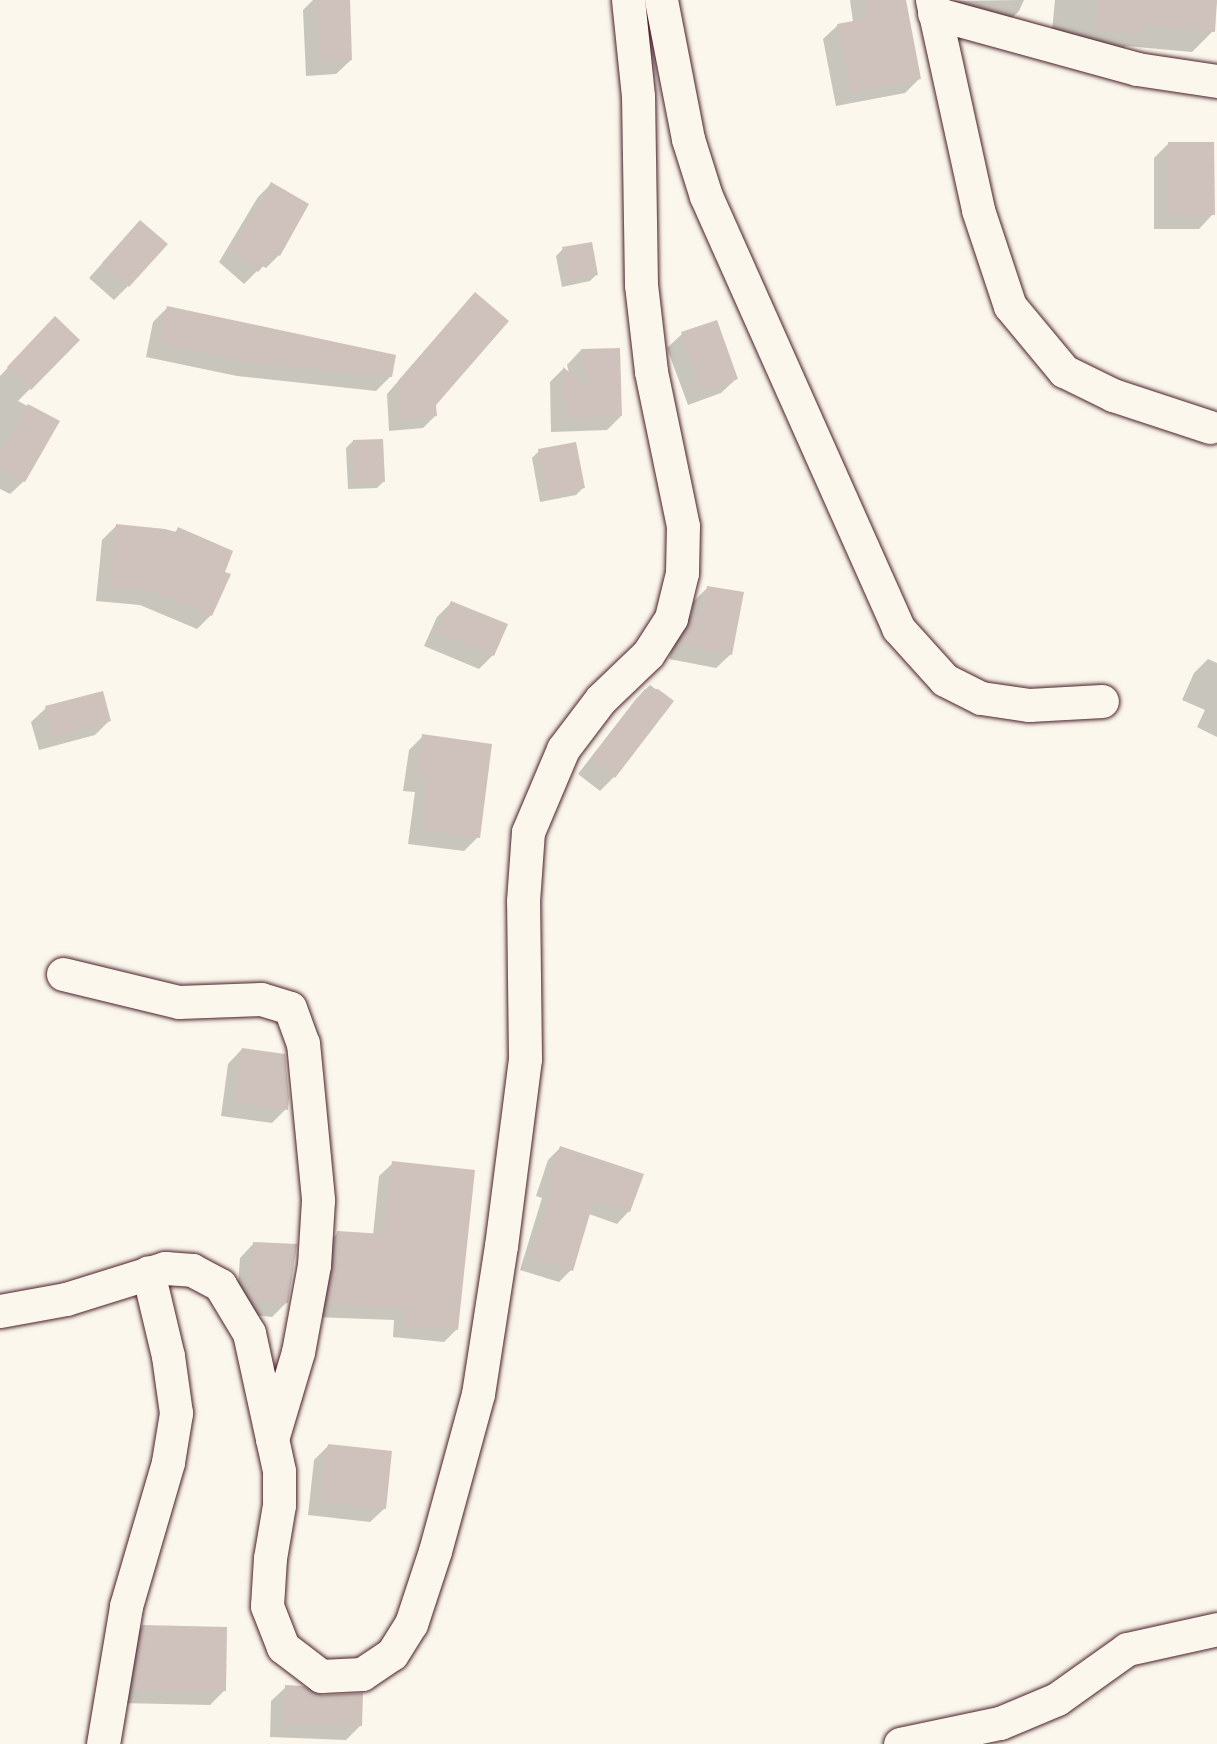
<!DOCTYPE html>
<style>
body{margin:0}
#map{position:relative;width:1217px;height:1744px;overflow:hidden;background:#fbf7ec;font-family:Delius,sans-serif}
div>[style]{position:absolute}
.shadow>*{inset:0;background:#0003}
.building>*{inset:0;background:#cfc2bc}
.roads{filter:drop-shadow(0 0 2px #4a1f2b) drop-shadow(0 0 2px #4a1f2b)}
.minor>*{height:33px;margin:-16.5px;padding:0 16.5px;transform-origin:16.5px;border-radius:16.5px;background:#fbf7ec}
.tertiary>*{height:33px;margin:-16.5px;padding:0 16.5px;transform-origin:16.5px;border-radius:16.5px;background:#fbf7ec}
span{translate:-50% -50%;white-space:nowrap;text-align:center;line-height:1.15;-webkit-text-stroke:5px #fbf7ec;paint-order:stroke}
</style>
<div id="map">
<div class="shadow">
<i style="clip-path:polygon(313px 0,348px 0,351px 60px,336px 74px,306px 76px,303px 10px)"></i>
<i style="clip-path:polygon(850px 0,905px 0,920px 78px,905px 93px,836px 106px,823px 39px,838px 25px,853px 22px)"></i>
<i style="clip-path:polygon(1024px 0,1019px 11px,1004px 26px,950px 1px)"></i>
<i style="clip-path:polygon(1055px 0,1217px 0,1213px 31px,1192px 52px,1126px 46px,1118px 55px,1051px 41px)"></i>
<i style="clip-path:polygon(1168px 144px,1213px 214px,1199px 229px,1154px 229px,1154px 158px)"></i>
<i style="clip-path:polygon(271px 184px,279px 255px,266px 268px,262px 266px,244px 284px,219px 262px,258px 197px)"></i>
<i style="clip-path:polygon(126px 237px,128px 286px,114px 300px,89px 278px)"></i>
<i style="clip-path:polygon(563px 249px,597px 274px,590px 281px,562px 287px,556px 256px)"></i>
<i style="clip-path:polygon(463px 307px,434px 405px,435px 416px,423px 428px,389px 431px,387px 394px)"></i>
<i style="clip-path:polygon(167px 308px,391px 376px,376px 391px,237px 376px,146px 357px,153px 322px)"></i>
<i style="clip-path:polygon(42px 332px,78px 340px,18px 401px,57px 422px,24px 481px,10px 494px,0 489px,0 376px)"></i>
<i style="clip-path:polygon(682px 334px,736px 379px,721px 393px,688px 405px,667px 348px)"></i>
<i style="clip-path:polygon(581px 350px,621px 416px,607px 430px,551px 432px,550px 382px,563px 369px,569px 373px,567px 365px)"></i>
<i style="clip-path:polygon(353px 441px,384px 481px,377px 488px,348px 489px,346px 448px)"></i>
<i style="clip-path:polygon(539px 451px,583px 488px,576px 495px,540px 502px,532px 458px)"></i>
<i style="clip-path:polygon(116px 526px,174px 533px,178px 529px,211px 615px,197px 629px,140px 605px,96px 601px,102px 540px)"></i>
<i style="clip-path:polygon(708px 587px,731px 654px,716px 668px,669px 659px,678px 628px,691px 615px,693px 602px)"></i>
<i style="clip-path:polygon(451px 603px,493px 655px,479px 669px,424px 646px,437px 617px)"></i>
<i style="clip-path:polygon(1208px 659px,1217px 663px,1217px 737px,1197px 727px,1205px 710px,1182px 700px,1194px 673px)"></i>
<i style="clip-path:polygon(650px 685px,672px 701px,614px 777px,600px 791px,578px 774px,636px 699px)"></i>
<i style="clip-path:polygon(46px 708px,109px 721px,95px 735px,39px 750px,31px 722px)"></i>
<i style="clip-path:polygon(423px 736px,478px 837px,464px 851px,408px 844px,415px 792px,403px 791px,409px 750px)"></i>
<i style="clip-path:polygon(242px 1049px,286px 1109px,272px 1123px,221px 1116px,228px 1064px)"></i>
<i style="clip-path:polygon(560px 1148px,629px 1211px,617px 1224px,589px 1214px,571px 1270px,559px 1282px,520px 1270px,542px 1198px,536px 1196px,548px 1160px)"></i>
<i style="clip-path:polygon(393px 1163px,457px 1329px,444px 1342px,393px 1337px,394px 1320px,314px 1317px,324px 1246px,338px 1233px,373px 1235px,379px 1176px)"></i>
<i style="clip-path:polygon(254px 1243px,286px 1303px,272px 1317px,236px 1313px,240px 1258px)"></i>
<i style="clip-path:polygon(328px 1446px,385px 1508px,370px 1522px,308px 1515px,314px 1460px)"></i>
<i style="clip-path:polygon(142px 1627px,224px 1691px,210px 1705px,120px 1703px,128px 1641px)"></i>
<i style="clip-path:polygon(286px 1687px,322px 1696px,360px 1726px,346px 1740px,270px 1737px,271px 1701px)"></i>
</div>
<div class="building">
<i style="clip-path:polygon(317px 0,350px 0,352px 60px,320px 62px)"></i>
<i style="clip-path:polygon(865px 0,906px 0,921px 79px,850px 92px,837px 24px,869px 18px)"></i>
<i style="clip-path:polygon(1098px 0,1217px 0,1215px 32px,1142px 25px,1140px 34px,1096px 30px)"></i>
<i style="clip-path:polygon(1168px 142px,1214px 142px,1215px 215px,1168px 215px)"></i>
<i style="clip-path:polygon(271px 182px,309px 204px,280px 256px,275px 253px,258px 272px,231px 248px,240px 237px)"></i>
<i style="clip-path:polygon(140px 220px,168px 244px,129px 287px,102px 263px)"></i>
<i style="clip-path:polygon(592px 242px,598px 275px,568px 281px,562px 247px)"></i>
<i style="clip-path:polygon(475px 292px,509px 321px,436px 405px,437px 416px,401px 419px,398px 381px)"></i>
<i style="clip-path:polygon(167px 306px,396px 355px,392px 377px,251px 363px,160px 343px)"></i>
<i style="clip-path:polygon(55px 316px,80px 340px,31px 390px,7px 367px)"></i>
<i style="clip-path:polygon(717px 320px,738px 379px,702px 392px,681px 332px)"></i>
<i style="clip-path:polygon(620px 348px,622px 416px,565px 418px,563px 367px,588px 387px,581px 349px)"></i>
<i style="clip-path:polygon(28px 404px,60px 421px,25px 482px,0 468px,0 453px)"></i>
<i style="clip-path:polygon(383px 439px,385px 482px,355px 483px,353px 440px)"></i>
<i style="clip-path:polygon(576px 442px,585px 488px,547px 496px,538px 449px)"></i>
<i style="clip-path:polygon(116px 524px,165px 529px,176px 532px,178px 527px,233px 551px,225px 572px,231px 574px,212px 616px,155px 591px,110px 587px)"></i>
<i style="clip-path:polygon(707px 586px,744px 592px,732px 655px,682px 645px,692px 612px,702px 614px)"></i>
<i style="clip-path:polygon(451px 601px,508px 624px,494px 656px,438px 632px)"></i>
<i style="clip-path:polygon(645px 689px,658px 689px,674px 701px,615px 778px,591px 759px)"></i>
<i style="clip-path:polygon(103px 691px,111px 721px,53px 737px,45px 706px)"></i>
<i style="clip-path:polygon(422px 734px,492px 744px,480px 838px,422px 830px,428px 778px,417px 777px)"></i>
<i style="clip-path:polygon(242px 1048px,285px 1054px,289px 1098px,288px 1110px,235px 1102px)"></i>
<i style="clip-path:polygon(560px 1146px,644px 1174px,630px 1212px,594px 1200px,573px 1271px,531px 1258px,553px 1186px,547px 1184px)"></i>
<i style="clip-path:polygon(392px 1161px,475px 1170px,458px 1330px,405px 1325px,406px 1308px,326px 1304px,337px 1231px,384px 1234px)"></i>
<i style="clip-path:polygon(253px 1242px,297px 1244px,288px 1303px,251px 1301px,250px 1298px)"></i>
<i style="clip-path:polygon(328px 1444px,392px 1451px,386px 1509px,321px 1501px)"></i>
<i style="clip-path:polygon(142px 1625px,227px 1627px,226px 1691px,134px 1690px,135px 1669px)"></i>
<i style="clip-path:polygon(285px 1685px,303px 1686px,322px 1695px,363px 1693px,362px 1726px,284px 1724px)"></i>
</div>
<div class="roads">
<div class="minor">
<i style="left:661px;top:0;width:142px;rotate:79deg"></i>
<i style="left:688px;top:139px;width:60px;rotate:72.5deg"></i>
<i style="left:706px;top:196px;width:473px;rotate:66deg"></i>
<i style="left:898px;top:628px;width:70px;rotate:47.9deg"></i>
<i style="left:945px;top:680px;width:40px;rotate:26.6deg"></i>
<i style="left:981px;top:698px;width:49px;rotate:8.3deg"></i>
<i style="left:1029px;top:705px;width:73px;rotate:-3.1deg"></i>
<i style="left:932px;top:0;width:215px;rotate:77.6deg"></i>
<i style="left:978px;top:210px;width:101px;rotate:71.6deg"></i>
<i style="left:1010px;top:306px;width:85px;rotate:50.3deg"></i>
<i style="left:1064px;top:371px;width:55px;rotate:26.1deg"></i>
<i style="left:1113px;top:395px;width:102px;rotate:18.3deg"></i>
<i style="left:934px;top:13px;width:211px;rotate:15.4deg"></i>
<i style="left:1137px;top:69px;width:81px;rotate:8.5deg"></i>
<i style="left:63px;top:974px;width:119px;rotate:13.6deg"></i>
<i style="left:179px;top:1002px;width:82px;rotate:-2.1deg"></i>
<i style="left:261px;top:999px;width:30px;rotate:17deg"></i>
<i style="left:290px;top:1008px;width:37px;rotate:70deg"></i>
<i style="left:303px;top:1043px;width:158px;rotate:84.5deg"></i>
<i style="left:318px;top:1200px;width:65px;rotate:93.5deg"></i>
<i style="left:314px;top:1265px;width:88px;rotate:100.4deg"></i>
<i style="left:298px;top:1352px;width:91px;rotate:106.6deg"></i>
<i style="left:103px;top:1744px;width:140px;rotate:-80.5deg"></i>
<i style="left:126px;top:1606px;width:150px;rotate:-73.7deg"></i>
<i style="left:168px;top:1462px;width:50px;rotate:-80.7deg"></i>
<i style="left:176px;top:1413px;width:58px;rotate:-98deg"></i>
<i style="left:168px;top:1356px;width:86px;rotate:-103.4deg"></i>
<i style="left:900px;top:1744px;width:102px;rotate:-11.9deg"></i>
<i style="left:1000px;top:1723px;width:62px;rotate:-22.8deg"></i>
<i style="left:1057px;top:1699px;width:86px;rotate:-35.5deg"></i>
<i style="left:1127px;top:1649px;width:92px;rotate:-12.5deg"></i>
</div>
<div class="tertiary">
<i style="left:0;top:1311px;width:67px;rotate:-10.3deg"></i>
<i style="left:66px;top:1299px;width:104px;rotate:-17.4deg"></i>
<i style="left:165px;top:1268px;width:27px;rotate:4deg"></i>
<i style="left:192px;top:1270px;width:32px;rotate:28deg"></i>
<i style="left:220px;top:1285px;width:56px;rotate:58.9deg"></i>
<i style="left:249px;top:1333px;width:141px;rotate:77.7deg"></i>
<i style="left:279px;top:1471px;width:34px;rotate:90deg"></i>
<i style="left:279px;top:1505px;width:54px;rotate:99.6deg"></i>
<i style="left:270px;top:1558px;width:48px;rotate:93.6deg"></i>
<i style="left:267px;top:1606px;width:44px;rotate:68.7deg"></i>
<i style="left:283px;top:1647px;width:48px;rotate:37.3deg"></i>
<i style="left:321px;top:1676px;width:41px;rotate:-2.8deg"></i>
<i style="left:362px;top:1674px;width:36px;rotate:-34deg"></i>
<i style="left:392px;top:1654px;width:36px;rotate:-58deg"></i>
<i style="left:411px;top:1624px;width:77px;rotate:-71.8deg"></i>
<i style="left:435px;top:1551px;width:163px;rotate:-74.7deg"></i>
<i style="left:478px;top:1394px;width:150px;rotate:-81.2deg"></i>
<i style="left:501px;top:1246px;width:189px;rotate:-82.7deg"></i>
<i style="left:525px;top:1059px;width:158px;rotate:-90.7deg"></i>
<i style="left:523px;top:901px;width:69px;rotate:-85.9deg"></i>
<i style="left:528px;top:832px;width:90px;rotate:-67.1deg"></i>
<i style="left:563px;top:749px;width:63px;rotate:-52.8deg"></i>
<i style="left:601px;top:699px;width:65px;rotate:-43.8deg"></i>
<i style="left:648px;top:654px;width:43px;rotate:-57.4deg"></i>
<i style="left:671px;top:618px;width:46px;rotate:-76.3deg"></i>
<i style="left:682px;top:573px;width:47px;rotate:-88.8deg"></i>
<i style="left:683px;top:526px;width:158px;rotate:-101.7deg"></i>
<i style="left:651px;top:371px;width:87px;rotate:-96.6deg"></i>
<i style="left:641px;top:285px;width:189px;rotate:-90.9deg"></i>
<i style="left:638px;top:96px;width:97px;rotate:-95.9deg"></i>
</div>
</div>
</div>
